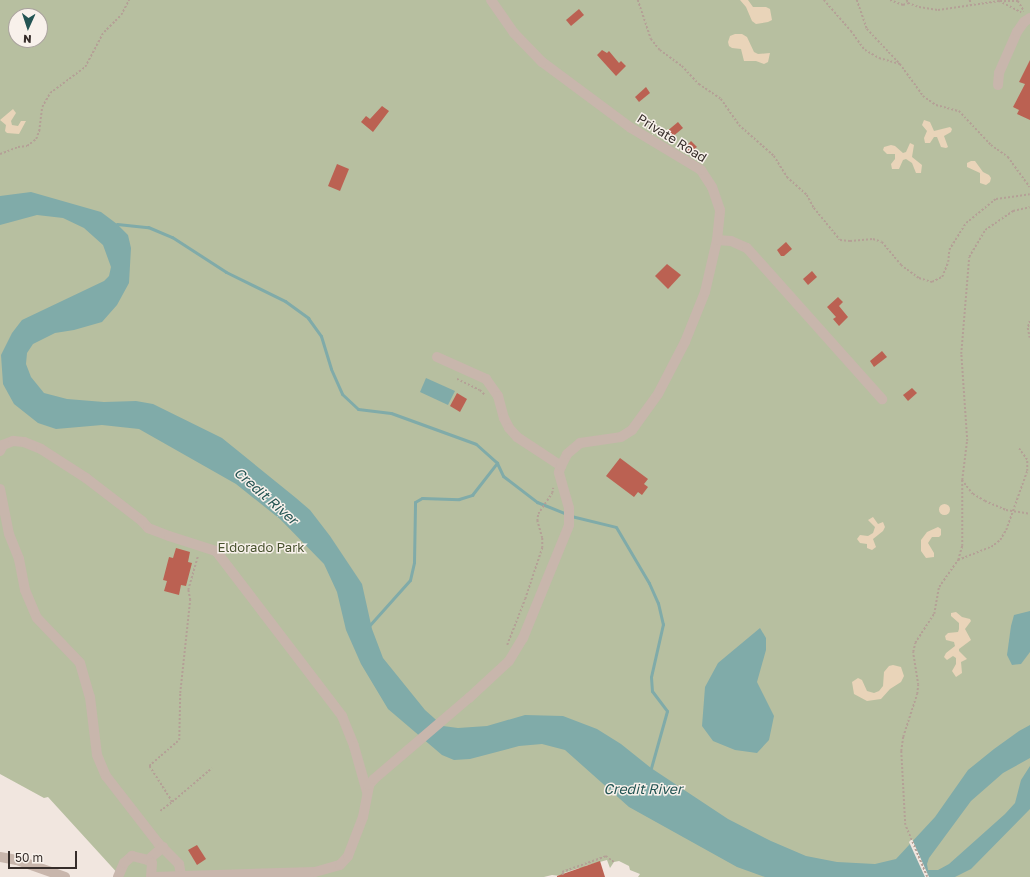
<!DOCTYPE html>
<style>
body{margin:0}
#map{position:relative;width:1030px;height:877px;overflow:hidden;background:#f1e6df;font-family:"Golos Text",sans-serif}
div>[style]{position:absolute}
.green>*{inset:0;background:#b7bfa0}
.sand>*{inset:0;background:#e9d4b9}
.round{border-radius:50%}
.water>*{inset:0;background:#80aba9}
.pier>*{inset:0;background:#f1e6df}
.stream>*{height:3px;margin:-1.5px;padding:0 1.5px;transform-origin:1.5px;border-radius:1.5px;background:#80aba9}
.building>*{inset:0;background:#bb6152}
.path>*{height:1.5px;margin-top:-0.75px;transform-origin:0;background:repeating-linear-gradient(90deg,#b4a096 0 2px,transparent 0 4px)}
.minor>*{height:10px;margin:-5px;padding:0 5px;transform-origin:5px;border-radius:5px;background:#c8b6ac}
span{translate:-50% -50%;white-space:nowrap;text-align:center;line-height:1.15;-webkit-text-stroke:3px #f8f1eb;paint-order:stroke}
.street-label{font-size:13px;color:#362d2a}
.park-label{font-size:13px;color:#495330}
.water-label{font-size:14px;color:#235453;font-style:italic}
.north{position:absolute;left:8px;top:8px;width:40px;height:40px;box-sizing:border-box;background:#f8f1eb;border:1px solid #aaa39e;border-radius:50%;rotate:183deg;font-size:11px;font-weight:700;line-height:16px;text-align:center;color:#362d2a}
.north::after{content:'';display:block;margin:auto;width:14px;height:18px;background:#235453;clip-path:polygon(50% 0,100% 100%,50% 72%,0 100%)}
.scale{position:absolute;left:8px;top:851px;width:69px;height:18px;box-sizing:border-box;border:2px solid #362d2a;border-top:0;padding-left:5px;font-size:12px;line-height:14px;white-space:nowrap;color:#362d2a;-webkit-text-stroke:3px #f8f1eb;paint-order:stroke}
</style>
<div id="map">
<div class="green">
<i style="clip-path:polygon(evenodd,0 0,1030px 0,1030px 877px,638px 877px,640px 874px,630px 870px,629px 866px,619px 861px,614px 862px,610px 868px,607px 860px,585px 866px,586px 868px,579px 868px,564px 873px,561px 876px,552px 875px,544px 877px,121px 877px,48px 797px,44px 798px,0 774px,0 0,16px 16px,40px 16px,40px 40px,16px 40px,16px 16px)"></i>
</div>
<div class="sand">
<i style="clip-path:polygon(740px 0,748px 0,753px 7px,766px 7px,770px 9px,772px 20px,768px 22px,756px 24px,752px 21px,746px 7px)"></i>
<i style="clip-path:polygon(735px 34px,742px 34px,747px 37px,754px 52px,758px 54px,770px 53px,768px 62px,764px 64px,756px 61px,744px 61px,741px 49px,732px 48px,729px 46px,728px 42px,730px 36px)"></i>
<i style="clip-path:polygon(13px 109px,16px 113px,11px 121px,12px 125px,18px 126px,21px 121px,26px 121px,19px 134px,7px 133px,5px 131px,6px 125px,0 120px)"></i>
<i style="clip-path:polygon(924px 120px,930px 122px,934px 131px,950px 127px,952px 129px,951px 132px,944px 136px,948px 147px,946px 148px,941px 147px,937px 137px,934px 137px,930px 143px,925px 143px,924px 138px,927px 131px,922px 125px)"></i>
<i style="clip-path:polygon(910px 143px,914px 145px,912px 157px,922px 165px,921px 173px,916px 173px,912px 163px,906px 159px,903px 160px,899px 169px,892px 169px,891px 164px,895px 159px,895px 154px,887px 154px,883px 150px,884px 147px,891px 145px,895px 146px,903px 153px,906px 152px)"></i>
<i style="clip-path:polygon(971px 161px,975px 161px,983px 172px,989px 175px,991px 178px,990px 182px,986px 185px,980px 183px,980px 173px,967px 167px,967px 163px)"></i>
<i class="round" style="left:938.5px;top:503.5px;width:11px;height:11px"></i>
<i style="clip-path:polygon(873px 517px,878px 524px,883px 522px,885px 527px,883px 531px,873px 539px,876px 547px,872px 550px,867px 548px,867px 544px,860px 543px,857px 539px,860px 535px,868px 536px,873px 533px,875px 527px,868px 520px)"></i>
<i style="clip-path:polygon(938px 527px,941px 529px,941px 535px,939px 537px,932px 537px,928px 543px,934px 553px,934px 557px,926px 558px,921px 551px,921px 540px,927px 532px)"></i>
<i style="clip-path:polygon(956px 612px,962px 617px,970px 619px,971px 621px,965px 629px,971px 640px,959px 649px,959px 651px,967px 659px,961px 662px,962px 673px,956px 677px,952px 671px,956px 664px,956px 658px,953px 656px,947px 660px,944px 657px,946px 653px,955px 646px,954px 642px,946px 640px,945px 636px,948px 633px,958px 632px,959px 629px,959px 623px,951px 616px,951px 613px)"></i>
<i style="clip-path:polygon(893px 665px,901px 667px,904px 676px,901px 682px,890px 689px,881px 699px,867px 701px,854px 694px,852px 682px,858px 678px,862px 680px,867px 691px,874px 693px,879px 691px,883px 686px,884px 672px,889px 666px)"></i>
</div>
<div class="water">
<i style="clip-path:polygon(31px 192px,101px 212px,117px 224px,128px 235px,131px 248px,129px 283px,117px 305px,102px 322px,74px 330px,55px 333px,33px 344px,27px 353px,26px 364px,31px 377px,44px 393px,67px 399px,104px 402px,136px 401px,153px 404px,222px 438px,296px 498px,310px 510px,330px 536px,362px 584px,372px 629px,383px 658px,425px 710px,443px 726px,458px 728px,487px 726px,525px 715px,563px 716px,597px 729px,621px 744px,651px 768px,728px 819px,771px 841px,806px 856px,837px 862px,875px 864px,896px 859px,935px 817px,968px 770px,994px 749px,1019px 731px,1030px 725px,1030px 758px,1003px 773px,971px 801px,929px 858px,927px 864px,928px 870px,938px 870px,949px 864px,1005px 814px,1015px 803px,1021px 780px,1030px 766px,1030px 809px,971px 869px,955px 877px,765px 877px,737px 867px,629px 807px,565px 750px,542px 744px,519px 746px,470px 759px,454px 760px,442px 755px,388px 709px,361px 664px,346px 630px,337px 592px,324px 564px,280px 519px,236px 484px,139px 429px,102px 425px,56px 429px,38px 423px,14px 404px,3px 384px,1px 355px,12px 333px,22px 320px,104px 281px,109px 276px,111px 267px,103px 245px,84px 228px,63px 218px,37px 215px,0 225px,0 196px)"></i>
<i style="clip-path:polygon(426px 378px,455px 391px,448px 405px,420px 392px)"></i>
<i style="clip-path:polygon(1030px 611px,1030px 652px,1021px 664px,1012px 665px,1007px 655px,1011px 626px,1014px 615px)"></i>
<i style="clip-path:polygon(760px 628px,766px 638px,766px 650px,757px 682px,774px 716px,769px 740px,757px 753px,735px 750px,713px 741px,702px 726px,705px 687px,718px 663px)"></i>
</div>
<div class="pier">
<i style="clip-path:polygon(912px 839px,929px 877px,925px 877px,909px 842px)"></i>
</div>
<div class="stream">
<i style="left:117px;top:224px;width:31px;rotate:6deg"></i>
<i style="left:148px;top:227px;width:26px;rotate:23deg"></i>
<i style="left:172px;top:237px;width:64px;rotate:32.9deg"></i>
<i style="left:226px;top:272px;width:66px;rotate:26.2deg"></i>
<i style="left:285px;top:301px;width:29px;rotate:36deg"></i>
<i style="left:308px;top:318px;width:22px;rotate:54deg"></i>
<i style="left:321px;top:336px;width:34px;rotate:73deg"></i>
<i style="left:331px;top:369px;width:27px;rotate:66deg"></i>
<i style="left:342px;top:394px;width:22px;rotate:43deg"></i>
<i style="left:358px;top:409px;width:33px;rotate:7deg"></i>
<i style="left:391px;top:413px;width:90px;rotate:20deg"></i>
<i style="left:476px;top:444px;width:28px;rotate:42deg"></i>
<i style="left:497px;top:463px;width:14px;rotate:65deg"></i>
<i style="left:503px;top:476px;width:43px;rotate:37.4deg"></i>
<i style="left:537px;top:502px;width:31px;rotate:22deg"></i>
<i style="left:571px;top:516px;width:46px;rotate:13.7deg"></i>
<i style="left:616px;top:527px;width:65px;rotate:59.5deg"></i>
<i style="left:649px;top:583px;width:22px;rotate:66deg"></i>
<i style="left:658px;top:603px;width:22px;rotate:77deg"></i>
<i style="left:663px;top:624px;width:54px;rotate:102.8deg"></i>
<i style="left:651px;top:677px;width:14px;rotate:86deg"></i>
<i style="left:652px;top:691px;width:25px;rotate:53deg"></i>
<i style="left:667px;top:711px;width:59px;rotate:105.7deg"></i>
<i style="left:368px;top:627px;width:63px;rotate:-48.2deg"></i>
<i style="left:410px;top:580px;width:18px;rotate:-77deg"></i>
<i style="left:414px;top:562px;width:60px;rotate:-89deg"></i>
<i style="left:415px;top:502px;width:8px;rotate:-30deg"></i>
<i style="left:422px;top:498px;width:37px;rotate:2deg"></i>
<i style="left:459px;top:499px;width:14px;rotate:-17deg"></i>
<i style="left:472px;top:495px;width:41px;rotate:-52deg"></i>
</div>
<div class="building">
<i style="clip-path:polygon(579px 9px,584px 15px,571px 26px,566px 20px)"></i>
<i style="clip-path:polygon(602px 50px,607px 53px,609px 51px,619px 63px,621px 61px,626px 66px,616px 76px,597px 55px)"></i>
<i style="clip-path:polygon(1030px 60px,1030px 120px,1017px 114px,1019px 110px,1013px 107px,1025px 84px,1019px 82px)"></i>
<i style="clip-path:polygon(646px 87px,650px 93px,639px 102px,635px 97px)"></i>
<i style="clip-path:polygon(382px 106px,389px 111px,373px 132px,361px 122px,366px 116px,370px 119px)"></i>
<i style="clip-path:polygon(678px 122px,683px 128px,671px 138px,666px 132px)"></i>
<i style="clip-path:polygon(691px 141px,697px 147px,688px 154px,682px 151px)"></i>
<i style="clip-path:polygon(337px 164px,349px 169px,340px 191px,328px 186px)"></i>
<i style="clip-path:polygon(786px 242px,792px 249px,784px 256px,781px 256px,777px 250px)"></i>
<i style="clip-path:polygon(667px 264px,681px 275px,668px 289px,655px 276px)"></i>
<i style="clip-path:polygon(812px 271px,817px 277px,808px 285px,803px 279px)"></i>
<i style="clip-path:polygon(838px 297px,843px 302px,839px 306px,848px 317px,839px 326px,833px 319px,836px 317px,827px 307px)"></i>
<i style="clip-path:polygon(882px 351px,887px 357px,874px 367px,870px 361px)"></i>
<i style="clip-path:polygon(912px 388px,917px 393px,908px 401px,903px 395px)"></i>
<i style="clip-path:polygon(457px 393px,467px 399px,460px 412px,450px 406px)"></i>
<i style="clip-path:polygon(620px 458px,648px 479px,644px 484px,648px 487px,642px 495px,638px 492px,634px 497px,606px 476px)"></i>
<i style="clip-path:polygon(176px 548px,190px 552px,188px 562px,192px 563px,186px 586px,181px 585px,179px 595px,164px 591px,167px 581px,163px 580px,169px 557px,173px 558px)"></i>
<i style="clip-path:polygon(197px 845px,206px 859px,197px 865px,188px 850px)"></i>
<i style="clip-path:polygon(600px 861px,605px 877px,557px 877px,557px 876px)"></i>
</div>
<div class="path">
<i style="left:638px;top:0;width:41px;rotate:71.6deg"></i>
<i style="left:651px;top:39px;width:14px;rotate:51deg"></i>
<i style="left:660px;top:50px;width:27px;rotate:36deg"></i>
<i style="left:682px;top:66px;width:25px;rotate:47deg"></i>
<i style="left:699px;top:84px;width:27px;rotate:34deg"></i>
<i style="left:721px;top:99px;width:32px;rotate:55deg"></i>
<i style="left:739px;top:125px;width:47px;rotate:41.5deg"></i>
<i style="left:774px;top:156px;width:25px;rotate:58deg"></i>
<i style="left:787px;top:177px;width:27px;rotate:42deg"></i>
<i style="left:807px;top:195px;width:15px;rotate:62deg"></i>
<i style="left:814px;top:208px;width:41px;rotate:50.9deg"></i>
<i style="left:840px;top:240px;width:10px;rotate:6deg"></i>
<i style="left:850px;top:241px;width:23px;rotate:-5deg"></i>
<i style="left:873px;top:239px;width:9px;rotate:18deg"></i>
<i style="left:882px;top:242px;width:30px;rotate:50deg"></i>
<i style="left:901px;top:265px;width:22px;rotate:36deg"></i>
<i style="left:919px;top:278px;width:14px;rotate:17deg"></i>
<i style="left:932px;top:282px;width:11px;rotate:-27deg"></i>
<i style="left:942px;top:277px;width:16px;rotate:-68deg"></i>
<i style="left:948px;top:262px;width:12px;rotate:-85deg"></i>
<i style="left:949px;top:250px;width:32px;rotate:-58deg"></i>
<i style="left:966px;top:223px;width:38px;rotate:-39deg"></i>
<i style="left:996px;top:199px;width:34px;rotate:-8deg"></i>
<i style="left:824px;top:0;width:41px;rotate:48.9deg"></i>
<i style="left:851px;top:31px;width:24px;rotate:54deg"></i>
<i style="left:865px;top:50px;width:16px;rotate:30deg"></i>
<i style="left:879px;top:58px;width:22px;rotate:16deg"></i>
<i style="left:900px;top:64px;width:39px;rotate:54deg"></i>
<i style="left:923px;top:96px;width:16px;rotate:35deg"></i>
<i style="left:936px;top:105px;width:24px;rotate:15deg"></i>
<i style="left:959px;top:111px;width:47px;rotate:46.7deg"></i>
<i style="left:991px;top:145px;width:21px;rotate:35deg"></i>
<i style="left:1008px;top:157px;width:37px;rotate:54deg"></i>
<i style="left:857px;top:0;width:31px;rotate:71deg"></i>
<i style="left:867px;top:29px;width:47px;rotate:46.7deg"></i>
<i style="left:890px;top:0;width:14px;rotate:21deg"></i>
<i style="left:903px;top:5px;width:5px;rotate:-22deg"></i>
<i style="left:907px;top:0;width:3px;rotate:72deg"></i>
<i style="left:908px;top:3px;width:12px;rotate:20deg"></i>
<i style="left:919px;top:7px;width:19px;rotate:9deg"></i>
<i style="left:938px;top:10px;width:62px;rotate:-8.4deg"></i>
<i style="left:999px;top:1px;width:25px;rotate:27deg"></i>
<i style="left:970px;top:0;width:5px;rotate:79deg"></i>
<i style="left:1000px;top:1px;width:18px"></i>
<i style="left:1018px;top:1px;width:12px;rotate:59deg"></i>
<i style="left:0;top:154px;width:19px;rotate:-21deg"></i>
<i style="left:18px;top:147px;width:9px;rotate:-6deg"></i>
<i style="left:27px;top:146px;width:11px;rotate:-38deg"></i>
<i style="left:36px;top:139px;width:9px;rotate:-69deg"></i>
<i style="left:39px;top:131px;width:24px;rotate:-83deg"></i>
<i style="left:42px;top:107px;width:16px;rotate:-60deg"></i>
<i style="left:50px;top:93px;width:44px;rotate:-36.6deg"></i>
<i style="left:85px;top:67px;width:40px;rotate:-62deg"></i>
<i style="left:104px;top:32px;width:24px;rotate:-45deg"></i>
<i style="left:121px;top:15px;width:17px;rotate:-62deg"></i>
<i style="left:1030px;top:321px;width:7px;rotate:106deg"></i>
<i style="left:1028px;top:328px;width:10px;rotate:79deg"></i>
<i style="left:457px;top:379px;width:25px;rotate:26deg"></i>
<i style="left:480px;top:390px;width:7px;rotate:45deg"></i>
<i style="left:962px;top:480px;width:18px;rotate:52deg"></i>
<i style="left:973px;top:494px;width:14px;rotate:30deg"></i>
<i style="left:985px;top:501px;width:23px;rotate:23deg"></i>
<i style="left:1006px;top:510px;width:24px;rotate:9deg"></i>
<i style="left:958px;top:560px;width:35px;rotate:-22deg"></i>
<i style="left:991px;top:547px;width:11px;rotate:-38deg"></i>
<i style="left:1000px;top:540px;width:12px;rotate:-59deg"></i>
<i style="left:1006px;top:530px;width:63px;rotate:-70.4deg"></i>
<i style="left:1027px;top:471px;width:11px;rotate:-90deg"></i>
<i style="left:1027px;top:460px;width:14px;rotate:-126deg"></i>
<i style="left:507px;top:645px;width:49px;rotate:-68.6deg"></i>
<i style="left:525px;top:599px;width:54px;rotate:-71.6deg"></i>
<i style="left:542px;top:548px;width:10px;rotate:-90deg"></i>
<i style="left:542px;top:538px;width:18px;rotate:-106deg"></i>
<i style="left:537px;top:521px;width:7px;rotate:-82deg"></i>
<i style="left:538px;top:514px;width:25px;rotate:-56deg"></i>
<i style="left:552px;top:493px;width:5px;rotate:-79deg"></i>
<i style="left:172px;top:802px;width:52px;rotate:-40.4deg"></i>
<i style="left:160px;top:811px;width:15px;rotate:-37deg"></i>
<i style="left:172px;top:802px;width:43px;rotate:-122.6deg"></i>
<i style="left:149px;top:766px;width:40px;rotate:-41deg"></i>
<i style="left:179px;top:740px;width:47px;rotate:-88.8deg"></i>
<i style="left:180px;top:693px;width:94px;rotate:-83.9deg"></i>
<i style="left:190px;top:600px;width:10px;rotate:-101deg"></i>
<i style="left:188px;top:590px;width:35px;rotate:-74deg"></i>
<i style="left:563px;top:875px;width:3px;rotate:-108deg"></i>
<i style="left:562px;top:872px;width:45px;rotate:-19.7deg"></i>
<i style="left:604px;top:857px;width:2px;rotate:-27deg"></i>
<i style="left:606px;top:856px;width:10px;rotate:37deg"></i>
<i style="left:927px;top:877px;width:56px;rotate:-112.9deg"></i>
<i style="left:905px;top:825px;width:74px;rotate:-93.1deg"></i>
<i style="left:901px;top:751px;width:14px;rotate:-82deg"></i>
<i style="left:903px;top:737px;width:45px;rotate:-72deg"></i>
<i style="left:917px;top:694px;width:9px;rotate:-84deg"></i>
<i style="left:918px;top:685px;width:33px;rotate:-99deg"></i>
<i style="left:913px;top:652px;width:9px;rotate:-77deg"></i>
<i style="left:915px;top:643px;width:35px;rotate:-57deg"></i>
<i style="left:934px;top:614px;width:27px;rotate:-80deg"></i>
<i style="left:939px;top:587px;width:33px;rotate:-55deg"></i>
<i style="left:958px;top:560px;width:15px;rotate:-74deg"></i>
<i style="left:962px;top:546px;width:66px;rotate:-90deg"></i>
<i style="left:962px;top:480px;width:39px;rotate:-83deg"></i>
<i style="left:967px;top:441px;width:87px;rotate:-93.9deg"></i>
<i style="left:961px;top:354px;width:97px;rotate:-85.3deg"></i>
<i style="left:969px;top:257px;width:31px;rotate:-59deg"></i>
<i style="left:985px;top:230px;width:34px;rotate:-34deg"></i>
<i style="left:1013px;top:211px;width:17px;rotate:-13deg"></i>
</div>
<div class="minor">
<i style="left:998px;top:85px;width:12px;rotate:-85deg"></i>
<i style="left:999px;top:73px;width:45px;rotate:-66.3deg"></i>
<i style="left:1017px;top:32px;width:12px;rotate:-55deg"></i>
<i style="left:1024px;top:22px;width:7px;rotate:-34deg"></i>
<i style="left:717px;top:240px;width:14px;rotate:4deg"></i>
<i style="left:731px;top:241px;width:17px;rotate:24deg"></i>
<i style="left:747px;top:248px;width:203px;rotate:48.2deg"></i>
<i style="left:437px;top:357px;width:54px;rotate:24.2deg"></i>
<i style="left:486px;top:379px;width:21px;rotate:55deg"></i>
<i style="left:498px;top:396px;width:23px;rotate:75deg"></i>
<i style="left:504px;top:418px;width:11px;rotate:63deg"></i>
<i style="left:509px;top:428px;width:12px;rotate:48deg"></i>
<i style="left:517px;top:437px;width:53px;rotate:33.4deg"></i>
<i style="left:0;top:451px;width:7px;rotate:-63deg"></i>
<i style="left:3px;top:445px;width:11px;rotate:-22deg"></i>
<i style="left:13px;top:441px;width:11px;rotate:5deg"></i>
<i style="left:24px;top:442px;width:18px;rotate:22deg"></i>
<i style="left:41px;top:449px;width:54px;rotate:32.8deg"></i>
<i style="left:86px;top:478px;width:71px;rotate:37.5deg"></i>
<i style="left:142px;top:521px;width:9px;rotate:49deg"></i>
<i style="left:148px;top:528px;width:22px;rotate:21deg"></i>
<i style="left:169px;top:536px;width:49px;rotate:17.7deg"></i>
<i style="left:216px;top:551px;width:208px;rotate:52.6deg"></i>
<i style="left:342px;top:716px;width:32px;rotate:68deg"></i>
<i style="left:354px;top:746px;width:48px;rotate:74.2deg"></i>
<i style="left:0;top:489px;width:46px;rotate:78.7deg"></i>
<i style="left:9px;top:534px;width:27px;rotate:68deg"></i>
<i style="left:19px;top:559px;width:32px;rotate:79deg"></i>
<i style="left:25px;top:590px;width:30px;rotate:67deg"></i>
<i style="left:37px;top:618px;width:62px;rotate:46.3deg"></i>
<i style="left:80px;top:663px;width:35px;rotate:74deg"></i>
<i style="left:90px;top:697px;width:58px;rotate:83.1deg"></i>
<i style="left:97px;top:755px;width:23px;rotate:67deg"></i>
<i style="left:106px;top:776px;width:85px;rotate:52.2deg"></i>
<i style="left:158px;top:843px;width:30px;rotate:45deg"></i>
<i style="left:179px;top:864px;width:11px;rotate:80deg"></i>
<i style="left:0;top:857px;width:17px;rotate:10deg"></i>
<i style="left:17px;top:860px;width:51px;rotate:19.5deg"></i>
<i style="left:148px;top:860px;width:20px;rotate:-41deg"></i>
<i style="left:118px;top:877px;width:15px;rotate:-67deg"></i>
<i style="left:124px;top:863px;width:11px;rotate:-41deg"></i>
<i style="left:132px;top:856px;width:16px;rotate:14deg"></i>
<i style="left:148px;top:860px;width:5px;rotate:37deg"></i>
<i style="left:152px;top:863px;width:14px;rotate:94deg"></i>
<i style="left:153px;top:877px;width:162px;rotate:-1.8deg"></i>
<i style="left:315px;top:872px;width:26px;rotate:-16deg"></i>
<i style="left:340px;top:865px;width:12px;rotate:-48deg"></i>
<i style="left:348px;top:856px;width:42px;rotate:-69deg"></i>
<i style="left:363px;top:817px;width:33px;rotate:-79deg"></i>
<i style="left:369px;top:785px;width:8px;rotate:-50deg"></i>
<i style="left:374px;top:779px;width:125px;rotate:-40.5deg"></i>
<i style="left:469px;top:698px;width:54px;rotate:-42.8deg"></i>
<i style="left:509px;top:661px;width:27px;rotate:-59deg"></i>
<i style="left:523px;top:638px;width:122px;rotate:-67.8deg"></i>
<i style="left:569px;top:525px;width:17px;rotate:-90deg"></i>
<i style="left:569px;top:508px;width:37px;rotate:-106deg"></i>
<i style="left:559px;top:472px;width:6px;rotate:-72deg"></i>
<i style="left:561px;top:466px;width:13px;rotate:-63deg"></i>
<i style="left:567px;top:454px;width:17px;rotate:-40deg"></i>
<i style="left:580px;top:443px;width:41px;rotate:-8.3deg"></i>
<i style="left:621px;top:437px;width:13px;rotate:-32deg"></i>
<i style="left:632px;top:430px;width:44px;rotate:-54.2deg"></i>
<i style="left:658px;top:394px;width:59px;rotate:-62.6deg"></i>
<i style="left:685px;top:342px;width:54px;rotate:-68.2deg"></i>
<i style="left:705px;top:292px;width:53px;rotate:-77deg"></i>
<i style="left:717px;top:240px;width:30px;rotate:-84deg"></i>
<i style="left:720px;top:210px;width:24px;rotate:-109deg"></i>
<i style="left:712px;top:187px;width:20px;rotate:-123deg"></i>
<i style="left:701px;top:170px;width:82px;rotate:-149deg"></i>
<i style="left:631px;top:128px;width:111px;rotate:-143.4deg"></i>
<i style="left:542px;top:62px;width:40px;rotate:-134deg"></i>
<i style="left:514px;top:33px;width:40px;rotate:-124.9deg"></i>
</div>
<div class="street-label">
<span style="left:672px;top:138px;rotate:32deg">Private Road</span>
</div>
<div class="park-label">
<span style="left:261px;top:547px">Eldorado Park</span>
</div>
<div class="water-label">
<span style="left:266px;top:496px;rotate:41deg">Credit River</span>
<span style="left:643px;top:789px">Credit River</span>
</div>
<div class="north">N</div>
<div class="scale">50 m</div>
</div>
